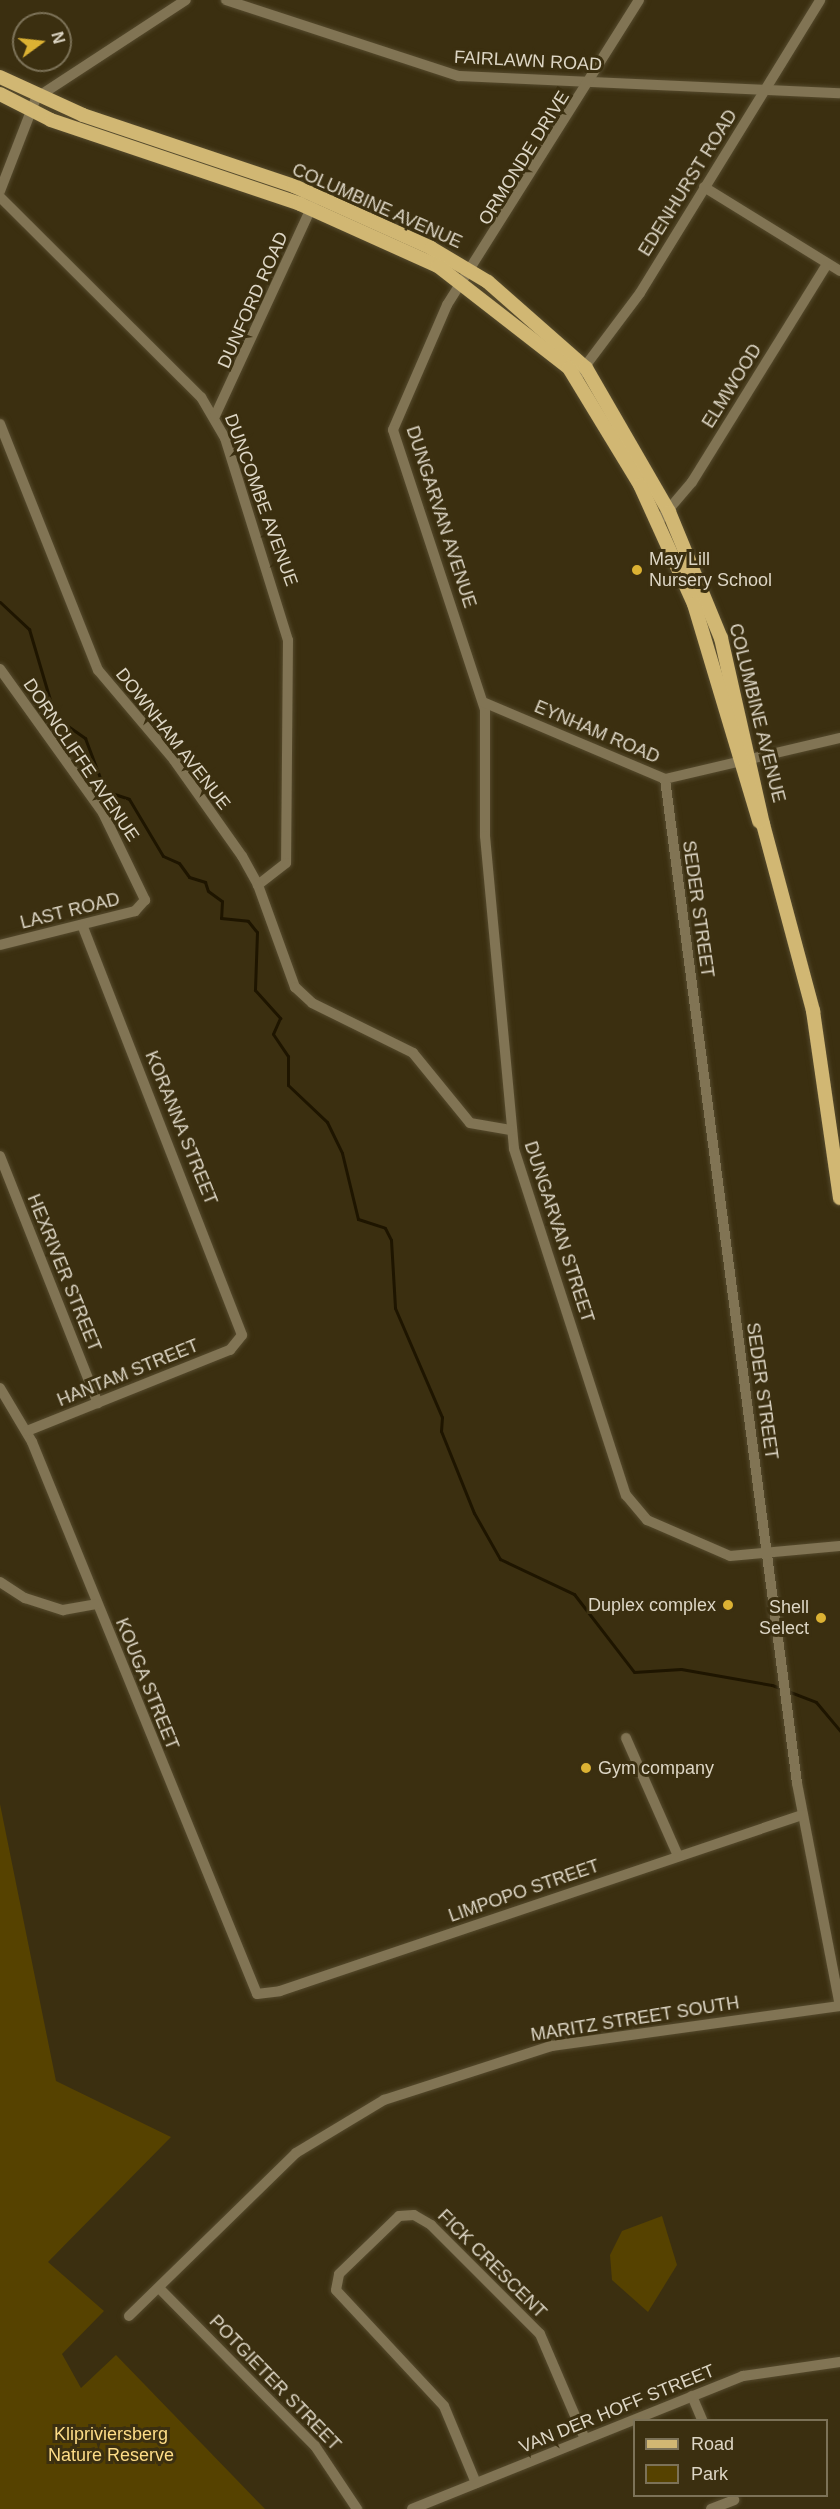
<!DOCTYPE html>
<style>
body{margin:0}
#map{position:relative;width:840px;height:2509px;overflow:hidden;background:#3b2f10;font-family:Helvetica,sans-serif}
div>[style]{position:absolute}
.green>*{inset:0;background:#564200}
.stream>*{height:3px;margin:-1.5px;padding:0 1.5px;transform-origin:1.5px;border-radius:1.5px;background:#1e1500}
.roads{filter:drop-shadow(0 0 2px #554a2d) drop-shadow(0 0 2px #554a2d)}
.minor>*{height:10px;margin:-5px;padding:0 5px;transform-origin:5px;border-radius:5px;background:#817454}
.major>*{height:14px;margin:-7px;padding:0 7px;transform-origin:7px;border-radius:7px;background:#d1b773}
.dots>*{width:16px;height:16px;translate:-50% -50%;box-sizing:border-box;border:3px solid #3b2f10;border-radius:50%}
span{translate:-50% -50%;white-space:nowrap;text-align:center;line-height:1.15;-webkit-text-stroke:6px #3b2f10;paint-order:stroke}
.street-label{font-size:18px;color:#ddd6c5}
.poi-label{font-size:18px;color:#ddd6c5}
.left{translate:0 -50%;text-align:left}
.right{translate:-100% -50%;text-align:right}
.park-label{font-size:18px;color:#fddc87}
.legend{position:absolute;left:633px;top:2419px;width:195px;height:78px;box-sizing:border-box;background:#3b2f10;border:2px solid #7c7258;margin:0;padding:8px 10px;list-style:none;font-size:18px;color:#ddd6c5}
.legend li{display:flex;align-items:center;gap:12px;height:30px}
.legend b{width:30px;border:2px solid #7c7258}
.north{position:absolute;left:12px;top:12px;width:60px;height:60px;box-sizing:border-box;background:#3b2f10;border:2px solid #7c7258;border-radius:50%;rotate:75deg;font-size:16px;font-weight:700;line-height:24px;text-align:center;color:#ddd6c5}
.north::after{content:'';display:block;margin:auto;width:21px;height:27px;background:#dcb233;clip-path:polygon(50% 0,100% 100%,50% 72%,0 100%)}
</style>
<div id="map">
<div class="green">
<i style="clip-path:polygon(0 1804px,56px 2081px,171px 2137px,48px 2262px,104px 2311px,62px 2354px,81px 2388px,116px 2355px,265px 2509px,0 2509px)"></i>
<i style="clip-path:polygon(662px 2216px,677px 2265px,648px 2312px,612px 2280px,610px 2255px,622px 2231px)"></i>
</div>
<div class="stream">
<i style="left:0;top:602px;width:40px;rotate:43deg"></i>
<i style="left:29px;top:629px;width:92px;rotate:73.5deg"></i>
<i style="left:55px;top:717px;width:37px;rotate:35deg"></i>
<i style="left:85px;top:738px;width:57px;rotate:69.3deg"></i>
<i style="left:105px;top:791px;width:25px;rotate:18deg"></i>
<i style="left:129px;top:799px;width:66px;rotate:59.2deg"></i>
<i style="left:163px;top:856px;width:17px;rotate:24deg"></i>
<i style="left:179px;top:863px;width:17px;rotate:54deg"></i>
<i style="left:189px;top:877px;width:17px;rotate:17deg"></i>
<i style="left:205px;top:882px;width:9px;rotate:72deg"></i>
<i style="left:208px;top:891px;width:17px;rotate:36deg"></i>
<i style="left:222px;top:901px;width:17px;rotate:93deg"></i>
<i style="left:221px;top:918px;width:27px;rotate:6deg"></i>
<i style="left:248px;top:921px;width:14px;rotate:51deg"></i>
<i style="left:257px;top:932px;width:58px;rotate:92deg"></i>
<i style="left:255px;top:990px;width:38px;rotate:48deg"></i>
<i style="left:280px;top:1018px;width:17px;rotate:114deg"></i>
<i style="left:273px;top:1034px;width:27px;rotate:56deg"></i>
<i style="left:288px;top:1056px;width:29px;rotate:90deg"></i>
<i style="left:288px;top:1085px;width:54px;rotate:43.5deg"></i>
<i style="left:327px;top:1122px;width:34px;rotate:64deg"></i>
<i style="left:342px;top:1153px;width:68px;rotate:76.4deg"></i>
<i style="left:358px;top:1219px;width:28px;rotate:18deg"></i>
<i style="left:385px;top:1228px;width:13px;rotate:63deg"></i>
<i style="left:391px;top:1240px;width:68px;rotate:86.6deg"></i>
<i style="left:395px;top:1308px;width:119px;rotate:66.7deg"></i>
<i style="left:442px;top:1417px;width:14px;rotate:94deg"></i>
<i style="left:441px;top:1431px;width:88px;rotate:68.1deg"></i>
<i style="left:474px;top:1513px;width:53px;rotate:60.5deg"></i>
<i style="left:500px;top:1559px;width:82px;rotate:25.3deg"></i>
<i style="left:574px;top:1594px;width:98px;rotate:52.4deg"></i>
<i style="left:634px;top:1672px;width:47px;rotate:-3.7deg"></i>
<i style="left:681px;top:1669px;width:92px;rotate:10deg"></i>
<i style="left:772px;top:1685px;width:47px;rotate:21.1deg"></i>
<i style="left:816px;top:1702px;width:38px;rotate:50deg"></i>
</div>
<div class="roads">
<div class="minor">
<i style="left:226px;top:0;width:245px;rotate:18.1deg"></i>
<i style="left:459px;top:76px;width:381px;rotate:2.6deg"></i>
<i style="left:639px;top:0;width:360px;rotate:122.2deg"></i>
<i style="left:447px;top:305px;width:136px;rotate:113.4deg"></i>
<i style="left:393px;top:430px;width:294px;rotate:71.8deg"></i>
<i style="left:485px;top:709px;width:127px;rotate:90deg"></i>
<i style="left:485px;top:836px;width:314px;rotate:84.7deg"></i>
<i style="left:514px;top:1149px;width:364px;rotate:72.1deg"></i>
<i style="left:626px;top:1495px;width:33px;rotate:50deg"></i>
<i style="left:647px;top:1520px;width:90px;rotate:23.4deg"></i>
<i style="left:730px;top:1556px;width:110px;rotate:-5.2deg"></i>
<i style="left:704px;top:187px;width:160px;rotate:31.7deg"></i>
<i style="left:0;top:191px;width:100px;rotate:-68.8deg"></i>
<i style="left:36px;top:98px;width:179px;rotate:-33.2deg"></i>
<i style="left:0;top:197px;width:284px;rotate:44.9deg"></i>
<i style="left:201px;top:397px;width:48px;rotate:59.7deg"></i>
<i style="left:225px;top:438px;width:212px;rotate:72.7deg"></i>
<i style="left:288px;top:640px;width:223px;rotate:90.5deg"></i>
<i style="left:286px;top:863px;width:36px;rotate:142deg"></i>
<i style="left:577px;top:377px;width:105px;rotate:-53.1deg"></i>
<i style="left:640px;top:293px;width:344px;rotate:-58.4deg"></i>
<i style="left:215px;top:416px;width:234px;rotate:-65.2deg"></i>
<i style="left:0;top:424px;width:265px;rotate:68.3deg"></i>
<i style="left:98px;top:670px;width:118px;rotate:49.8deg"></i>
<i style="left:174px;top:760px;width:118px;rotate:54.7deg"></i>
<i style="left:242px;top:856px;width:33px;rotate:61deg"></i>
<i style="left:258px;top:885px;width:109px;rotate:70.1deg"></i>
<i style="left:295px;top:987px;width:23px;rotate:43deg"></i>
<i style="left:312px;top:1003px;width:113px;rotate:26.3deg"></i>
<i style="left:413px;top:1053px;width:90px;rotate:50.8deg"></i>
<i style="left:470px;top:1123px;width:41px;rotate:9.9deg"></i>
<i style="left:658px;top:522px;width:52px;rotate:-49.6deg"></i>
<i style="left:692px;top:482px;width:256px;rotate:-58.2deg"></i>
<i style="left:0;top:669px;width:177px;rotate:54.4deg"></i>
<i style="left:103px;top:813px;width:97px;rotate:64.2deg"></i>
<i style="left:145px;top:900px;width:15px;rotate:132deg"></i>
<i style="left:135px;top:911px;width:139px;rotate:165.9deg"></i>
<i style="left:483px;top:702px;width:198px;rotate:22.9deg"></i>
<i style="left:665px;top:779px;width:180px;rotate:-13.2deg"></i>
<i style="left:665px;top:779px;width:1013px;rotate:82.51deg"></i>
<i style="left:797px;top:1783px;width:227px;rotate:79.1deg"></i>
<i style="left:0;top:1156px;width:266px;rotate:68.4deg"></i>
<i style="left:0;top:1388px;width:63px;rotate:59.3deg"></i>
<i style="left:32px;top:1442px;width:596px;rotate:67.82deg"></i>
<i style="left:257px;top:1994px;width:23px;rotate:-7deg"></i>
<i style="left:280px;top:1991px;width:551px;rotate:-18.63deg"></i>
<i style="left:27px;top:1431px;width:219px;rotate:-21.8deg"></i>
<i style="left:230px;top:1350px;width:19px;rotate:-51deg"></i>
<i style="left:242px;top:1335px;width:440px;rotate:-111.3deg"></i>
<i style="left:0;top:1582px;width:30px;rotate:33deg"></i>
<i style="left:25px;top:1598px;width:40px;rotate:18deg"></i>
<i style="left:63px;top:1610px;width:35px;rotate:-10deg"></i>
<i style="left:626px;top:1738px;width:129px;rotate:66.2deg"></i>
<i style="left:159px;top:2288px;width:222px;rotate:45.4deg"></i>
<i style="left:315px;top:2446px;width:76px;rotate:56.3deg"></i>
<i style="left:129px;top:2316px;width:233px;rotate:-44.3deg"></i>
<i style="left:296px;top:2153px;width:103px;rotate:-31.1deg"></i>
<i style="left:384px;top:2100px;width:176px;rotate:-17.9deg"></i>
<i style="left:551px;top:2046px;width:292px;rotate:-7.9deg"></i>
<i style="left:692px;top:2396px;width:26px;rotate:67deg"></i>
<i style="left:476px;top:2483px;width:83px;rotate:-112.6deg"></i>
<i style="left:444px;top:2406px;width:158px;rotate:-133deg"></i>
<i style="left:336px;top:2290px;width:16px;rotate:-79deg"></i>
<i style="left:339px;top:2274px;width:83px;rotate:-44deg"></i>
<i style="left:399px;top:2216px;width:15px;rotate:-4deg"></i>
<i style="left:414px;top:2215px;width:20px;rotate:30deg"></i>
<i style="left:431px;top:2225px;width:154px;rotate:45deg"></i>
<i style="left:540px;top:2334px;width:114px;rotate:66.8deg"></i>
<i style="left:412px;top:2509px;width:357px;rotate:-21.9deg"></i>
<i style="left:743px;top:2376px;width:98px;rotate:-8.2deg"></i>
<i style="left:711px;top:2509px;width:25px;rotate:-21deg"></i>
</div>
<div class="major">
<i style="left:0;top:77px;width:91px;rotate:24.6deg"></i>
<i style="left:83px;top:115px;width:223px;rotate:18.6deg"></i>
<i style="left:294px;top:186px;width:150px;rotate:24.3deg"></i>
<i style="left:431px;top:248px;width:66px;rotate:30.8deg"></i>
<i style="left:488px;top:282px;width:130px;rotate:41.3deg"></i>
<i style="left:586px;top:368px;width:166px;rotate:60deg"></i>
<i style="left:669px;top:512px;width:136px;rotate:67.6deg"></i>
<i style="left:721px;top:638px;width:191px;rotate:77.3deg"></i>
<i style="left:763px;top:824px;width:194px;rotate:75deg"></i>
<i style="left:813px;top:1011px;width:189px;rotate:81.8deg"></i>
<i style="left:0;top:94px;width:57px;rotate:27deg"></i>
<i style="left:51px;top:120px;width:263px;rotate:18.6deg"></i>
<i style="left:300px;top:204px;width:151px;rotate:24.2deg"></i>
<i style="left:438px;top:266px;width:166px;rotate:37.9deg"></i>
<i style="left:569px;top:368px;width:137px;rotate:58.7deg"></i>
<i style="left:640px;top:485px;width:131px;rotate:65.6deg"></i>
<i style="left:694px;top:604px;width:227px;rotate:73.3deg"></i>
</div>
</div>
<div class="dots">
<i style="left:637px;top:570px;background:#dcb233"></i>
<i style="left:728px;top:1605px;background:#dcb233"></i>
<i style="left:821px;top:1618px;background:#dcb233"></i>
<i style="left:586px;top:1768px;background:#dcb233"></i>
</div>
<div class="street-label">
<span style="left:528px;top:61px;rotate:3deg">FAIRLAWN ROAD</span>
<span style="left:524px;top:158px;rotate:-58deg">ORMONDE DRIVE</span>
<span style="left:688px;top:183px;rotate:-58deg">EDENHURST ROAD</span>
<span style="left:377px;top:206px;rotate:24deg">COLUMBINE AVENUE</span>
<span style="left:253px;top:300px;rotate:-66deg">DUNFORD ROAD</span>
<span style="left:732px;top:386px;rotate:-58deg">ELMWOOD</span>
<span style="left:261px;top:500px;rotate:70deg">DUNCOMBE AVENUE</span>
<span style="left:441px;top:517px;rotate:72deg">DUNGARVAN AVENUE</span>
<span style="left:757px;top:713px;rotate:76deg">COLUMBINE AVENUE</span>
<span style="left:597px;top:732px;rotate:23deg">EYNHAM ROAD</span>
<span style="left:173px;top:739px;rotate:52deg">DOWNHAM AVENUE</span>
<span style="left:81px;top:760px;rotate:56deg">DORNCLIFFE AVENUE</span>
<span style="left:698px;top:909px;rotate:82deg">SEDER STREET</span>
<span style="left:70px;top:911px;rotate:-14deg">LAST ROAD</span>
<span style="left:181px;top:1128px;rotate:68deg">KORANNA STREET</span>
<span style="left:559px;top:1232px;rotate:72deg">DUNGARVAN STREET</span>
<span style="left:64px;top:1273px;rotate:68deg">HEXRIVER STREET</span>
<span style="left:128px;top:1373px;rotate:-22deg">HANTAM STREET</span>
<span style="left:762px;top:1391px;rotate:82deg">SEDER STREET</span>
<span style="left:147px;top:1684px;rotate:68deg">KOUGA STREET</span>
<span style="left:524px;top:1891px;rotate:-19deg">LIMPOPO STREET</span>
<span style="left:635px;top:2019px;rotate:-9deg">MARITZ STREET SOUTH</span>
<span style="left:492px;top:2264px;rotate:45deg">FICK CRESCENT</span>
<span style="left:275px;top:2383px;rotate:46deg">POTGIETER STREET</span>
<span style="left:617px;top:2409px;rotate:-22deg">VAN DER HOFF STREET</span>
</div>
<div class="poi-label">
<span class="left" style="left:649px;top:570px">May Lill<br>Nursery School</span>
<span class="right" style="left:716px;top:1605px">Duplex complex</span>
<span class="right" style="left:809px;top:1618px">Shell<br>Select</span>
<span class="left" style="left:598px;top:1768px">Gym company</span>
</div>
<div class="park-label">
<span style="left:111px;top:2445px">Klipriviersberg<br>Nature Reserve</span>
</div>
<ul class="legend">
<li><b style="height:8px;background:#d1b773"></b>Road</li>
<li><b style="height:16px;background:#564200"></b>Park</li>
</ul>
<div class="north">N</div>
</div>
